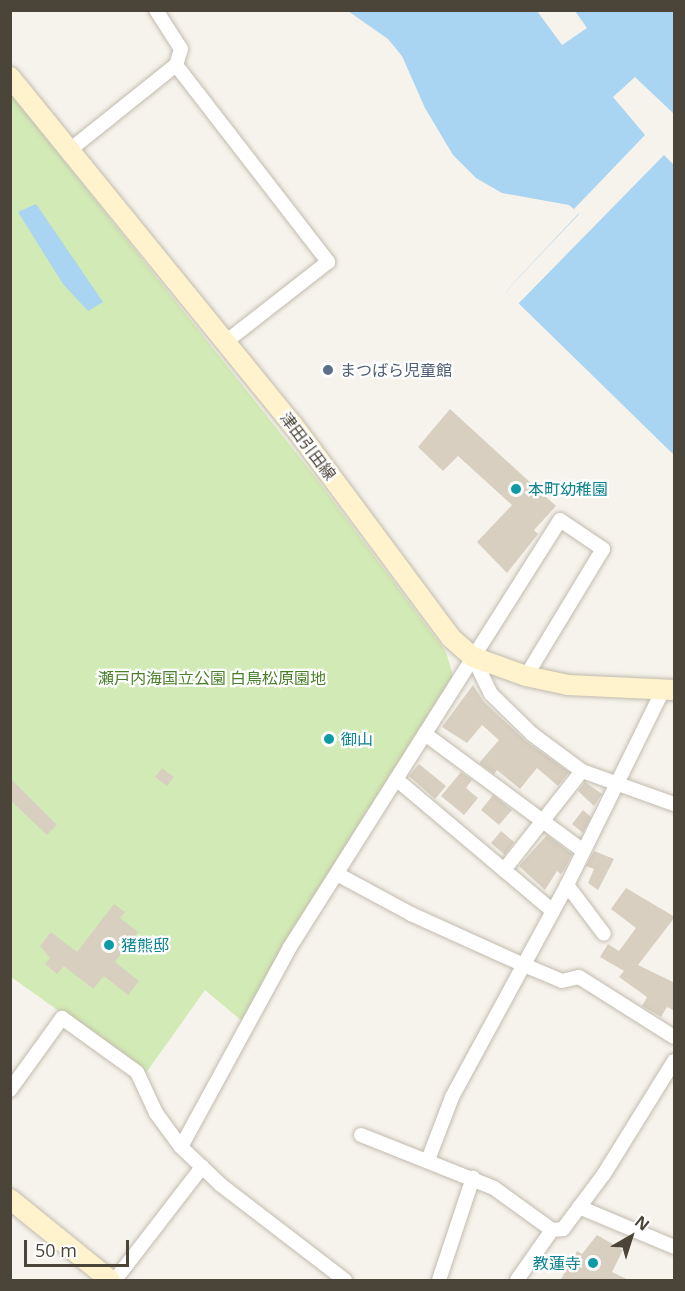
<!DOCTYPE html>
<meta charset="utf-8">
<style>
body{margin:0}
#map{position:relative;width:685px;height:1291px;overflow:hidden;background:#f6f3ec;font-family:"Open Sans","Noto Sans JP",sans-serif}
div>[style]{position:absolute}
.green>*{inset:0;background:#d2eab5}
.water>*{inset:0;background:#a9d4f2}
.pier>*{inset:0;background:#f6f3ec}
.building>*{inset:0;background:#d8cfc1}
.roads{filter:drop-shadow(0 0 2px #c2bbae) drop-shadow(0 0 2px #c2bbae)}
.street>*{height:14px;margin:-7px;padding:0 7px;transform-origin:7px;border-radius:7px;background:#fff}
.secondary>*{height:20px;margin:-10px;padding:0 10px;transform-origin:10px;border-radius:10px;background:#fff3cd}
.dots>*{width:16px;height:16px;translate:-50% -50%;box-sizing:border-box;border:3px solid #fff;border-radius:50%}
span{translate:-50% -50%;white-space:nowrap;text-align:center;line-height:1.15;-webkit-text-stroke:4.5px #fff;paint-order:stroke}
.service-label{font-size:16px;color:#4e5e75}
.left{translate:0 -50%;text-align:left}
.street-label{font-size:16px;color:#4b4439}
.culture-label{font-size:16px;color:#0d838f}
.right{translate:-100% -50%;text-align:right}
.park-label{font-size:16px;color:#4a7f2a}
.frame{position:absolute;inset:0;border:12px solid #4b4439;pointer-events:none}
.north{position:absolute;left:601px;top:1207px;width:60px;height:60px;-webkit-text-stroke:4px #fff;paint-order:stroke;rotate:39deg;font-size:16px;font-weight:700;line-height:24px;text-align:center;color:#4b4439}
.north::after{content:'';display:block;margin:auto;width:21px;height:27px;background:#4b4439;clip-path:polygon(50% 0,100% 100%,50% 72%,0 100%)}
.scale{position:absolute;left:24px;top:1240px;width:105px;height:27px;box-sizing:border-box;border:3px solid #4b4439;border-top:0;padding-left:8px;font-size:18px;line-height:21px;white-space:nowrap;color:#4b4439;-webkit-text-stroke:4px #fff;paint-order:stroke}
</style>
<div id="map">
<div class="green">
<i style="clip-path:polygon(10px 93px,317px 479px,446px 652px,452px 672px,452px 677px,242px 1021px,205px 990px,146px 1073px,11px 977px)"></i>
</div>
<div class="water">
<i style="clip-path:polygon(348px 11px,674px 11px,674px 455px,506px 291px,579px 213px,569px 205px,502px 193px,476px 178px,453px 155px,425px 108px,402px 56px,388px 39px)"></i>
<i style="clip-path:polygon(36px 204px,103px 302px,88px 311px,63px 284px,18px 212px)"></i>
</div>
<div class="pier">
<i style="clip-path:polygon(537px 11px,575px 11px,587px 28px,562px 45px)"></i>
<i style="clip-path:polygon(635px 77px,674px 114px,674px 165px,664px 155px,518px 304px,506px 291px,579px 214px,574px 209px,645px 135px,613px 97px)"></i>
</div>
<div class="building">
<i style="clip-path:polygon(450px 409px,556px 506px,534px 530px,538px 534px,507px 573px,477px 542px,512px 505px,458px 456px,443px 471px,418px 447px)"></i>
<i style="clip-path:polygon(473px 685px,484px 702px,526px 741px,569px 772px,558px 786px,537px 768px,520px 789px,497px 770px,494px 774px,479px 763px,499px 740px,482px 725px,467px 743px,442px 727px)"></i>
<i style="clip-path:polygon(419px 764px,446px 786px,435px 799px,409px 776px)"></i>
<i style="clip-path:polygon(162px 768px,174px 777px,167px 786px,155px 777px)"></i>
<i style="clip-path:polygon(461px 772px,472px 780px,466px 788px,478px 798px,464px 815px,441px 796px)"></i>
<i style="clip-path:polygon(10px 778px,57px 825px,47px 835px,10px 800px)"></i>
<i style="clip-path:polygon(585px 782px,602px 794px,594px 806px,578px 791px)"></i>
<i style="clip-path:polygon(493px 795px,512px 810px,499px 825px,481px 810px)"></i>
<i style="clip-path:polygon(583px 810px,591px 817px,583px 833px,572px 824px)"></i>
<i style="clip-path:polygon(501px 831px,514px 842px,505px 855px,491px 843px)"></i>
<i style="clip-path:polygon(547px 835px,572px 854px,564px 870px,561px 874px,557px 871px,545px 890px,519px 866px)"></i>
<i style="clip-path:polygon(594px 851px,614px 859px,598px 890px,588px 883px,594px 869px,586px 866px)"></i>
<i style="clip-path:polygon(626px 888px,675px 917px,638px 965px,675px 983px,675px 1011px,667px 1007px,661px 1017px,642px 1006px,647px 997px,619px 977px,624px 971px,600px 957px,608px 944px,619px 951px,636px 928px,611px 909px)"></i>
<i style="clip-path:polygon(114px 904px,125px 912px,120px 918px,138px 932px,115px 962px,139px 981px,128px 995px,104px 976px,93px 989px,64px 966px,57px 974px,45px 964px,50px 958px,40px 946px,51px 932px,77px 952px)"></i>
<i style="clip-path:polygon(597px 1235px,623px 1250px,612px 1272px,631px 1281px,560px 1281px,577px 1251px,582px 1254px)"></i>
</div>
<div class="roads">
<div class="street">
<i style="left:156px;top:10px;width:46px;rotate:57.3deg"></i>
<i style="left:181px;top:49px;width:17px;rotate:107deg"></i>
<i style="left:71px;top:149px;width:134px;rotate:-38.7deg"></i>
<i style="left:176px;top:65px;width:249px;rotate:52.3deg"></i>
<i style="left:328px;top:262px;width:128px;rotate:142deg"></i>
<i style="left:473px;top:657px;width:41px;rotate:64.1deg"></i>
<i style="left:491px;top:694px;width:57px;rotate:44.3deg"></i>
<i style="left:532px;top:734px;width:62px;rotate:36.5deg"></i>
<i style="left:582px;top:771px;width:98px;rotate:19.7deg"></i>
<i style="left:425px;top:734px;width:195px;rotate:36.5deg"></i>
<i style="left:396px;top:779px;width:205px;rotate:40.1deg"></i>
<i style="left:504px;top:870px;width:126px;rotate:-51.8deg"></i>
<i style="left:337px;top:874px;width:84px;rotate:28.4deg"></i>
<i style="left:411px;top:914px;width:124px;rotate:24.3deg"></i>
<i style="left:524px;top:965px;width:41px;rotate:22.8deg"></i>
<i style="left:562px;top:981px;width:17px;rotate:-13deg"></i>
<i style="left:579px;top:977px;width:112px;rotate:32.3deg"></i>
<i style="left:567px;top:885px;width:61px;rotate:52.9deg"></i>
<i style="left:10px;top:1090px;width:89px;rotate:-54.2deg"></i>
<i style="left:62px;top:1018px;width:92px;rotate:35.8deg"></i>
<i style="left:137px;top:1072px;width:45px;rotate:65.1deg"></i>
<i style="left:156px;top:1113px;width:42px;rotate:53.7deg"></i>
<i style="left:181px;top:1147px;width:55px;rotate:43.5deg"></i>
<i style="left:221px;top:1185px;width:156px;rotate:37.5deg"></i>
<i style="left:361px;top:1135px;width:143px;rotate:21.7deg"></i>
<i style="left:494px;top:1188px;width:72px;rotate:35.9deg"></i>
<i style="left:181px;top:1147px;width:228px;rotate:-61.4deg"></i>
<i style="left:290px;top:947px;width:505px;rotate:-57.69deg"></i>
<i style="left:560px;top:520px;width:52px;rotate:34deg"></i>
<i style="left:603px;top:549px;width:149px;rotate:121.2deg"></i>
<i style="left:428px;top:1160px;width:67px;rotate:-69.1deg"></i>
<i style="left:452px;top:1097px;width:241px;rotate:-61.5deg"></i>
<i style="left:567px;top:885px;width:217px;rotate:-63.8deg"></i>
<i style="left:579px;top:1207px;width:103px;rotate:22.8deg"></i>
<i style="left:115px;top:1280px;width:143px;rotate:-52.4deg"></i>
<i style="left:439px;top:1280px;width:108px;rotate:-71.6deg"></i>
<i style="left:517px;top:1280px;width:61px;rotate:-55deg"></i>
<i style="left:552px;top:1230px;width:11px;rotate:-5deg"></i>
<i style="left:563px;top:1229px;width:69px;rotate:-53.3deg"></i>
<i style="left:604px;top:1174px;width:133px;rotate:-58.2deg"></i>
</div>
<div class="secondary">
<i style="left:10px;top:77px;width:449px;rotate:50.9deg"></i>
<i style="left:293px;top:425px;width:265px;rotate:53.4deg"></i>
<i style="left:451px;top:638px;width:29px;rotate:41deg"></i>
<i style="left:473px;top:657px;width:56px;rotate:19.7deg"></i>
<i style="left:526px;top:676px;width:43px;rotate:12.1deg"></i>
<i style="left:568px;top:685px;width:106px;rotate:2.7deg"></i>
<i style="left:10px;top:1199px;width:129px;rotate:39deg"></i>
</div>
</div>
<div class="dots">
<i style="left:328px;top:370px;background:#5c6f8a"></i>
<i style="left:516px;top:489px;background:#0f9aa8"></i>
<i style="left:329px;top:739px;background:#0f9aa8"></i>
<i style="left:109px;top:945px;background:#0f9aa8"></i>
<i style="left:593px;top:1263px;background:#0f9aa8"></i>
</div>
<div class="service-label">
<span class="left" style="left:340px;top:370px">まつばら児童館</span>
</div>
<div class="street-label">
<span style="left:308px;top:446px;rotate:53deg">津田引田線</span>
</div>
<div class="culture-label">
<span class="left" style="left:528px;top:489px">本町幼稚園</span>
<span class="left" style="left:341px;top:739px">御山</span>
<span class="left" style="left:121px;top:945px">猪熊邸</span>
<span class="right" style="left:581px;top:1263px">教蓮寺</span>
</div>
<div class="park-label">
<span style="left:212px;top:678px">瀬戸内海国立公園 白鳥松原園地</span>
</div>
<div class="frame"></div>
<div class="north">N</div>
<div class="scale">50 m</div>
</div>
